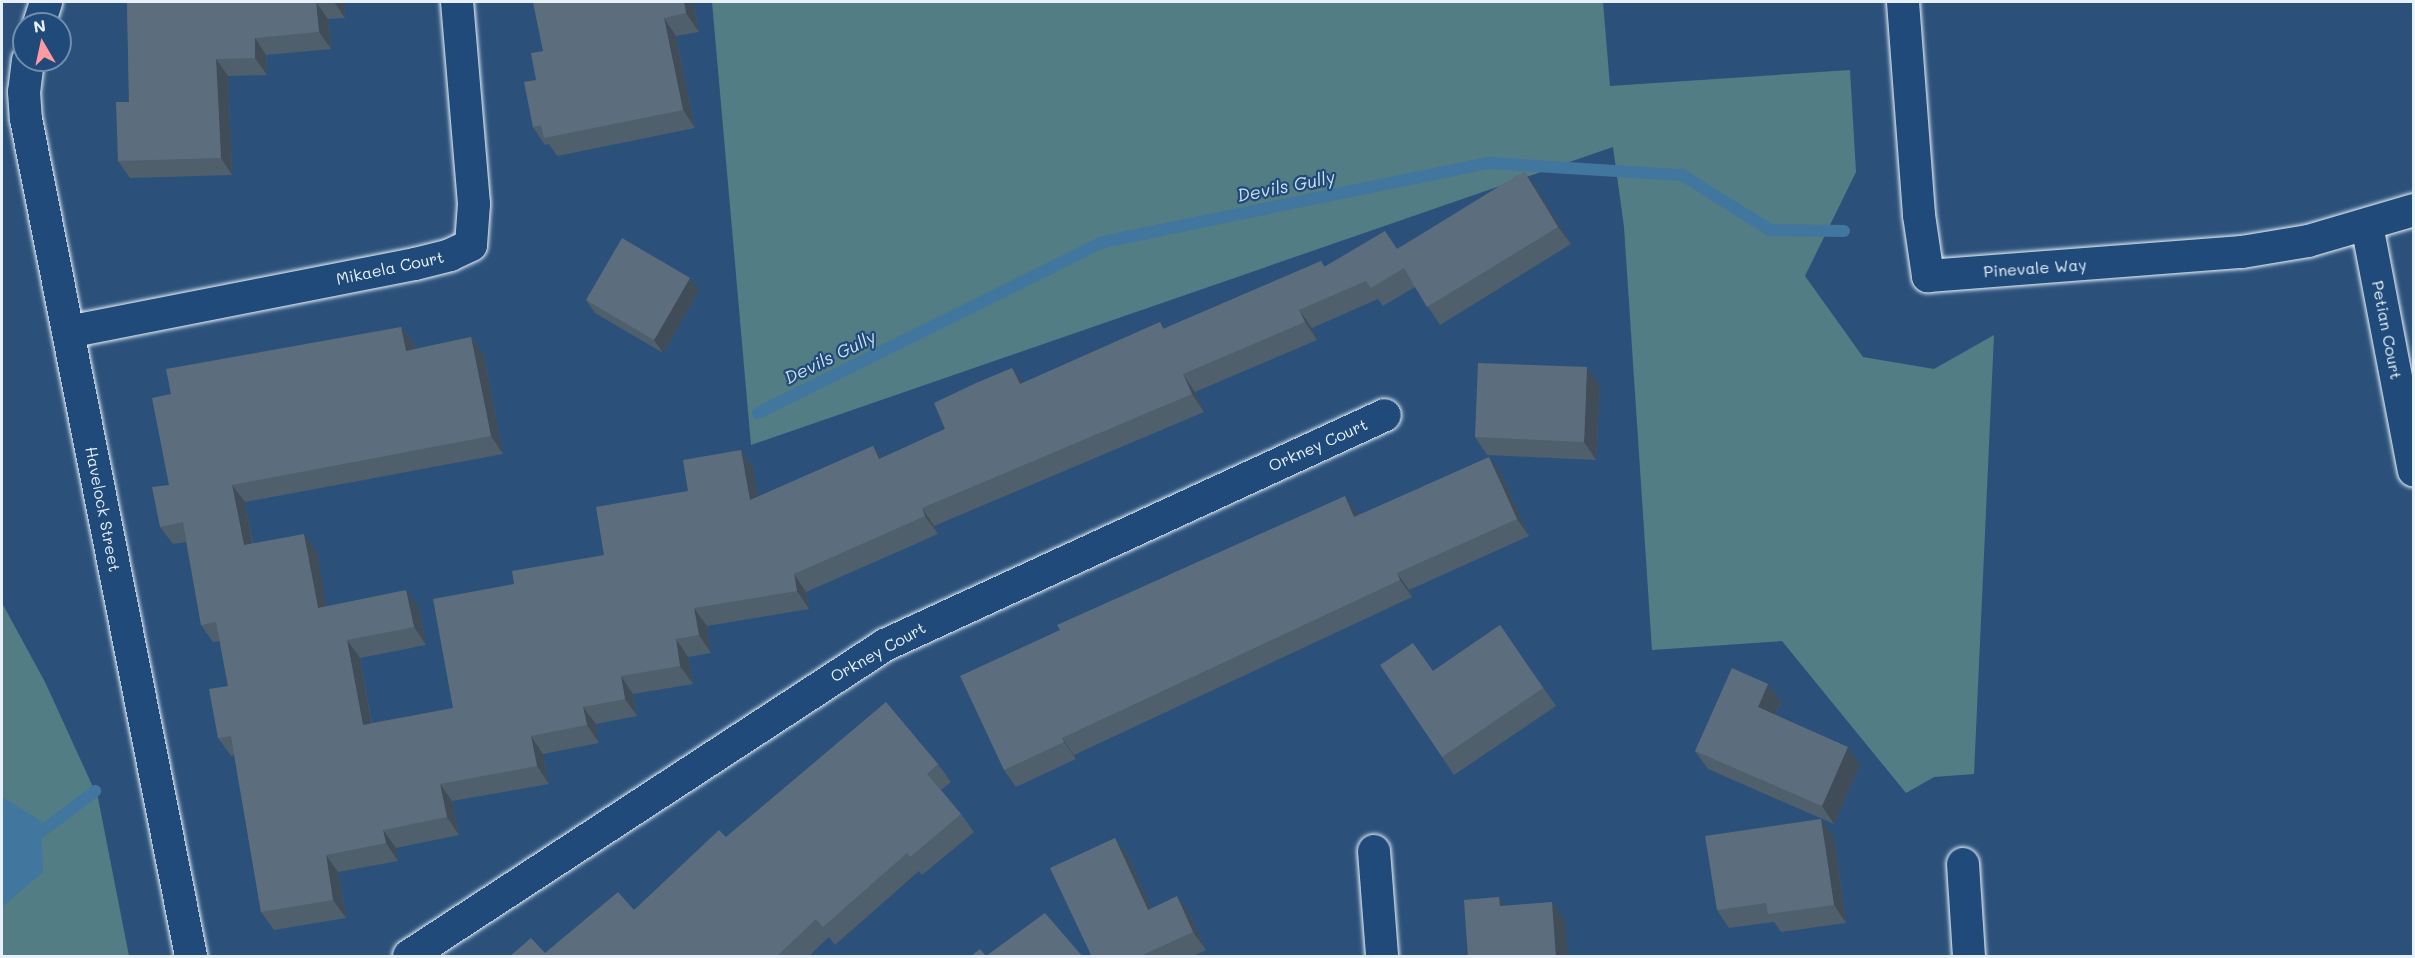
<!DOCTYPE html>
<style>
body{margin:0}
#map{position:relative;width:2415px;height:958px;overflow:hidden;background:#2b517b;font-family:Mali,sans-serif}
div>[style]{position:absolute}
.green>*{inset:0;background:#527d85}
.water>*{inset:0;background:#41769e}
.stream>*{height:12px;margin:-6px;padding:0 6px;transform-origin:6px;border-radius:6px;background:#41769e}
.roads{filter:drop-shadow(0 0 2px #e8f1f8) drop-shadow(0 0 2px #e8f1f8)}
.street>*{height:32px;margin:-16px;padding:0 16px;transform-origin:16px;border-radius:16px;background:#1f4a7a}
.wall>*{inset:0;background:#4f5f6c}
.shaded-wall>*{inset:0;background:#404d58}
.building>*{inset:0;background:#5c6e7d}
span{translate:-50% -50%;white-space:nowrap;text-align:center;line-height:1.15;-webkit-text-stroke:4.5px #1f4a7a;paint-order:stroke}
.street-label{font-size:16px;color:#e8f1f8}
.water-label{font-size:18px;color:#cfdfea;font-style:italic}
.frame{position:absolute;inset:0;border:3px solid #e8f1f8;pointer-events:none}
.north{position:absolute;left:12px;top:12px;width:60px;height:60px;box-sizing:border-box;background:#1f4a7a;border:2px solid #6f8dac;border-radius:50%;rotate:351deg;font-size:16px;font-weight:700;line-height:24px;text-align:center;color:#e8f1f8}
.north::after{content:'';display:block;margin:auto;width:21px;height:27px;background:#ff9aa2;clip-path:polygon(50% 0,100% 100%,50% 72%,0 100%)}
</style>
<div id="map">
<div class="green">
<i style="clip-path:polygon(712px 2px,1603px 2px,1610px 86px,1850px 70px,1856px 172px,1805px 276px,1863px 357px,1934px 369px,1994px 335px,1974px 774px,1934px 777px,1906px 793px,1782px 641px,1652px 650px,1624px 227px,1613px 147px,751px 445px)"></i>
<i style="clip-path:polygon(2px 603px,45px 682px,98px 798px,129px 956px,2px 956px)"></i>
</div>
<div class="water">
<i style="clip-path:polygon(2px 797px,41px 821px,43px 872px,2px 907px)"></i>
</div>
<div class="stream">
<i style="left:758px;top:413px;width:385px;rotate:-26.4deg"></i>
<i style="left:1103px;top:242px;width:394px;rotate:-11.6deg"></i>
<i style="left:1489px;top:163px;width:193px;rotate:3.6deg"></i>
<i style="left:1682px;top:175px;width:104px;rotate:32deg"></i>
<i style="left:1770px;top:230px;width:74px;rotate:0.8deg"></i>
<i style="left:29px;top:841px;width:83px;rotate:-37.1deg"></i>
</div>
<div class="roads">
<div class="street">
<i style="left:1903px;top:2px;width:214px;rotate:85.7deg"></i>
<i style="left:1919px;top:215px;width:62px;rotate:81.6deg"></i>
<i style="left:1928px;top:276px;width:315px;rotate:-4.4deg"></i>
<i style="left:2242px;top:252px;width:67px;rotate:-9.5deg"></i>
<i style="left:2308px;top:241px;width:110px;rotate:-16.3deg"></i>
<i style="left:39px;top:24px;width:23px;rotate:-72deg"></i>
<i style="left:28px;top:60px;width:32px;rotate:97deg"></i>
<i style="left:24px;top:92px;width:27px;rotate:86deg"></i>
<i style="left:26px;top:119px;width:853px;rotate:78.85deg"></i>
<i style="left:2367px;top:225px;width:250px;rotate:79.2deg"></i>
<i style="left:68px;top:332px;width:354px;rotate:-11.1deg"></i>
<i style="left:415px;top:264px;width:36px;rotate:-14deg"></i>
<i style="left:450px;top:255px;width:23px;rotate:-25deg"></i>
<i style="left:471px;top:245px;width:41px;rotate:-85.8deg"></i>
<i style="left:474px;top:204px;width:203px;rotate:-94.8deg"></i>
<i style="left:1374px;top:851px;width:105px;rotate:85.6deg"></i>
<i style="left:1963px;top:864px;width:92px;rotate:86.3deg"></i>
<i style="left:409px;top:956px;width:569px;rotate:-33.16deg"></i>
<i style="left:885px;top:645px;width:550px;rotate:-24.7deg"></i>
</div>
</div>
<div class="wall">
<i style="clip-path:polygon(127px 2px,344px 2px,345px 18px,328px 19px,331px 49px,266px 55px,267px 75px,228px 76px,232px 175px,130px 178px,118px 161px,129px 102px)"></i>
<i style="clip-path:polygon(693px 2px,699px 32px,676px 36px,695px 128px,557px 156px,549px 144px,545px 145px,533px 127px,536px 80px,543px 51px)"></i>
<i style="clip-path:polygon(1536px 188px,1571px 244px,1440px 325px,1415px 287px,1383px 306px,1378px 299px,1312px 328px,1317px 340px,1195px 392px,1204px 412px,934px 526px,938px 534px,806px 592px,809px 609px,707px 626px,711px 653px,688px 657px,693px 684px,633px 694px,637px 716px,596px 724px,599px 743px,543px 754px,549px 784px,452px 801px,459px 835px,396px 848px,398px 861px,338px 872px,346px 918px,274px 930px,261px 912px,234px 755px,231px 756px,218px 738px,228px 686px,220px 641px,213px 642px,201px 625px,186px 542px,173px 544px,160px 527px,169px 485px,171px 394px,401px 327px,414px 344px,415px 349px,471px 337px,484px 355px,503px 454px,245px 502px,253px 543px,317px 552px,326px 606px,419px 608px,426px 645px,360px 658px,372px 723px,453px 708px,514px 584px,604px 555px,741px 450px,753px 468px,758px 497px,873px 446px,882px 458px,945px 429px,1012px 368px,1023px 383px,1160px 322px,1164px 329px,1321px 261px,1325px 267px,1398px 248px)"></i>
<i style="clip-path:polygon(699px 291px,663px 353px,595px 313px,586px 300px)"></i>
<i style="clip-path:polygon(1600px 385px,1596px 460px,1487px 455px,1475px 437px)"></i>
<i style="clip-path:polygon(1501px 474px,1529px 536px,1409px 590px,1412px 597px,1074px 755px,1076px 759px,1016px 787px,1004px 770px,1357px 513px,1357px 515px)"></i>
<i style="clip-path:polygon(1500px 625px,1556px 706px,1454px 775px,1442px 757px,1433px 671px)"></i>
<i style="clip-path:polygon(1768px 684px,1781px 702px,1775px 715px,1860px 765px,1834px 824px,1708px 769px,1695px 751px)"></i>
<i style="clip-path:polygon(938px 764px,951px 782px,941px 790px,961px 814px,974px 832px,922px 875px,919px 871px,835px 945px,829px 937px,808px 957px,509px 957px,545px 953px,634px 910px,726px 837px)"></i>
<i style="clip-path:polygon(1834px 837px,1846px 923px,1781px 932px,1774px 922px,1729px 928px,1717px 910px)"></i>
<i style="clip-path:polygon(1115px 838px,1128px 856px,1151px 908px,1190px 915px,1206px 950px,1191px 957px,1092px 957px)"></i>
</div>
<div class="shaded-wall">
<i style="clip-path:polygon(316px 2px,328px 19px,331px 49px,319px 32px)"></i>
<i style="clip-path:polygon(334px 2px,344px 2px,345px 18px)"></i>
<i style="clip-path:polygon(684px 2px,693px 2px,699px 32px,686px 13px)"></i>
<i style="clip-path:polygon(664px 18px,676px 36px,695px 128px,683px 110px)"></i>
<i style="clip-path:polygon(255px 38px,266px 55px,267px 75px,255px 58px)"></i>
<i style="clip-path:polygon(216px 59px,228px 76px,232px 175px,221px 158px)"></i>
<i style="clip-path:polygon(1524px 171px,1536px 188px,1571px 244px,1558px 227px)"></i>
<i style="clip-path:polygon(690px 278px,699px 291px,663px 353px,654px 340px)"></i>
<i style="clip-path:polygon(1299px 310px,1312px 328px,1317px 340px,1305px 322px)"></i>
<i style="clip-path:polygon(401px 327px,414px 344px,418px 369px,406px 351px)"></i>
<i style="clip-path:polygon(471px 337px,484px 355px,503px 454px,491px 436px)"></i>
<i style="clip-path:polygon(1587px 367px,1600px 385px,1596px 460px,1584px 442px)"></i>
<i style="clip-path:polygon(1012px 368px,1025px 385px,1020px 384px)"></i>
<i style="clip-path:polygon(1183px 374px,1195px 392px,1204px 412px,1192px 394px)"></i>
<i style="clip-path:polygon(873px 446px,886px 464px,879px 459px)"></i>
<i style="clip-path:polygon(741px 450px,753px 468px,762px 518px,750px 500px)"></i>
<i style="clip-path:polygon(1489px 457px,1501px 474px,1529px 536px,1517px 519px)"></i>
<i style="clip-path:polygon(232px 485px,245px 502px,256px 563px,244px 545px)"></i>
<i style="clip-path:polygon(1345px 496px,1357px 513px,1366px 534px,1354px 517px)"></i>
<i style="clip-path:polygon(922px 508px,934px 526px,938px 534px,925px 516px)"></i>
<i style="clip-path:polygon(304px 534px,317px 552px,330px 626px,318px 608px)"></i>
<i style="clip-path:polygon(1397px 573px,1409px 590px,1412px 597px,1400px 580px)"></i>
<i style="clip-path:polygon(794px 574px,806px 592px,809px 609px,797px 591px)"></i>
<i style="clip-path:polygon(406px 590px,419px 608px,426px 645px,414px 627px)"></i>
<i style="clip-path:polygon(694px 608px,707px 626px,711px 653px,699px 635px)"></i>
<i style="clip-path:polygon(676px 639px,688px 657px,693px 684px,680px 666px)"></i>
<i style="clip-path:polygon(347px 640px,360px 658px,375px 743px,363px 725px)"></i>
<i style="clip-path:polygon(621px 676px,633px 694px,637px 716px,625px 699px)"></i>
<i style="clip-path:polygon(1768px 684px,1781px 702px,1770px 725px,1758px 707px)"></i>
<i style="clip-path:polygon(583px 707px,596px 724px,599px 743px,587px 725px)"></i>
<i style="clip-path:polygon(531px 736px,543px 754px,549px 784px,537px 766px)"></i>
<i style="clip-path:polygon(1062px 738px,1074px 755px,1076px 759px,1064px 742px)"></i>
<i style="clip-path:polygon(1848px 747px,1860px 765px,1834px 824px,1822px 806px)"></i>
<i style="clip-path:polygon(440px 784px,452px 801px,459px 835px,447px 817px)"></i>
<i style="clip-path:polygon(1821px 819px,1834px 837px,1846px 923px,1834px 905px)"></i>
<i style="clip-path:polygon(383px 830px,396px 848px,398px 861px,386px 843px)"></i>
<i style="clip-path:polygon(1115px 838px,1128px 856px,1160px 928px,1148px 910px)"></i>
<i style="clip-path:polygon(326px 855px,338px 872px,346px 918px,333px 900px)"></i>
<i style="clip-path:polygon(1177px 896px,1190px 915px,1206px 950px,1193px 932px)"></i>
<i style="clip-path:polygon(1499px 897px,1512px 915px,1500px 906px)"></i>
<i style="clip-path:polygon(1552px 902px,1565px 920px,1568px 957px,1556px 957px)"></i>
</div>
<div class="building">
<i style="clip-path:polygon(127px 2px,324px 2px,316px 2px,319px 32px,255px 38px,255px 58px,216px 59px,221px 158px,118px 161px,116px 102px,129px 102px)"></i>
<i style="clip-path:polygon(533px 2px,684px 2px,686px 13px,664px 18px,683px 110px,544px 138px,541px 125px,533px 127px,524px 82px,536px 80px,531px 53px,543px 51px)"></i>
<i style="clip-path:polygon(1524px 171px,1558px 227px,1427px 307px,1404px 268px,1371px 288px,1366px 281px,1299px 310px,1305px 322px,1183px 374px,1192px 394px,922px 508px,925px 516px,794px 574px,797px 591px,694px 608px,699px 635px,676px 639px,680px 666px,621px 676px,625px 699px,583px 707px,587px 725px,531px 736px,537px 766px,440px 784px,447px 817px,383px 830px,386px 843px,326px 855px,333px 900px,261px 912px,231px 736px,218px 738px,209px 689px,228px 686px,216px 622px,201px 625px,183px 522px,160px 527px,152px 487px,169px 485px,152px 398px,171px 394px,166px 369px,401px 327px,406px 351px,471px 337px,491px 436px,232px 485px,244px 545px,304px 534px,318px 608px,406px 590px,414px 627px,347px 640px,363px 725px,453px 708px,433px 599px,514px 584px,512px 571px,604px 555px,596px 507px,688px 491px,683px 460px,741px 450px,750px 500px,873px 446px,879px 459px,945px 429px,934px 403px,976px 383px,1012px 368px,1020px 384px,1160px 322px,1163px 329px,1321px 261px,1324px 267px,1385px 231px,1397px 249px)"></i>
<i style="clip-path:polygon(622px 238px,690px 278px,654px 340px,586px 300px)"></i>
<i style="clip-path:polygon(1478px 363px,1587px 367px,1584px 442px,1475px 437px)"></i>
<i style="clip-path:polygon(1489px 457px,1517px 519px,1397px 573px,1400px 580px,1062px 738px,1064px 742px,1004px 770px,960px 676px,1060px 630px,1057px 625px,1345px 496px,1354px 517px)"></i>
<i style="clip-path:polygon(1500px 625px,1543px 688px,1442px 757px,1380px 665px,1413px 643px,1433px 671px)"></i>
<i style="clip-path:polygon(1732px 668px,1768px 684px,1758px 707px,1848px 747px,1822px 806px,1695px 751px)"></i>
<i style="clip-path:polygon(886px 702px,938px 764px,927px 774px,961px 814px,910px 857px,907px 853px,823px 927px,816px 919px,776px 957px,509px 957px,531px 938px,545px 953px,618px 892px,634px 910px,719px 830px,726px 837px)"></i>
<i style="clip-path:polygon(1821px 819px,1834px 905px,1768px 914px,1766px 903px,1717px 910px,1705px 836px)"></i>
<i style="clip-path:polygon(1115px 838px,1148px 910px,1177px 896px,1193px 932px,1138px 957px,1092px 957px,1050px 868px)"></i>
<i style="clip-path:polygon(1499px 897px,1500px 906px,1552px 902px,1556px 957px,1468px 957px,1464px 900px)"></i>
<i style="clip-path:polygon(1045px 913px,1083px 957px,970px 957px,980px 949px,986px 956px)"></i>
</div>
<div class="street-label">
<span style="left:390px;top:268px;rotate:-12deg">Mikaela Court</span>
<span style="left:2035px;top:268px;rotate:-4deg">Pinevale Way</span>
<span style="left:2387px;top:330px;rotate:79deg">Petian Court</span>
<span style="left:1318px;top:445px;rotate:-24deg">Orkney Court</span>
<span style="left:103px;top:509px;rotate:79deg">Havelock Street</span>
<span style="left:878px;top:652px;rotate:-29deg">Orkney Court</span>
</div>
<div class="water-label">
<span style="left:1286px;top:186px;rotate:-11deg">Devils Gully</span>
<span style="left:830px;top:357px;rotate:-26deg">Devils Gully</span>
</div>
<div class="frame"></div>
<div class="north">N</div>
</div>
